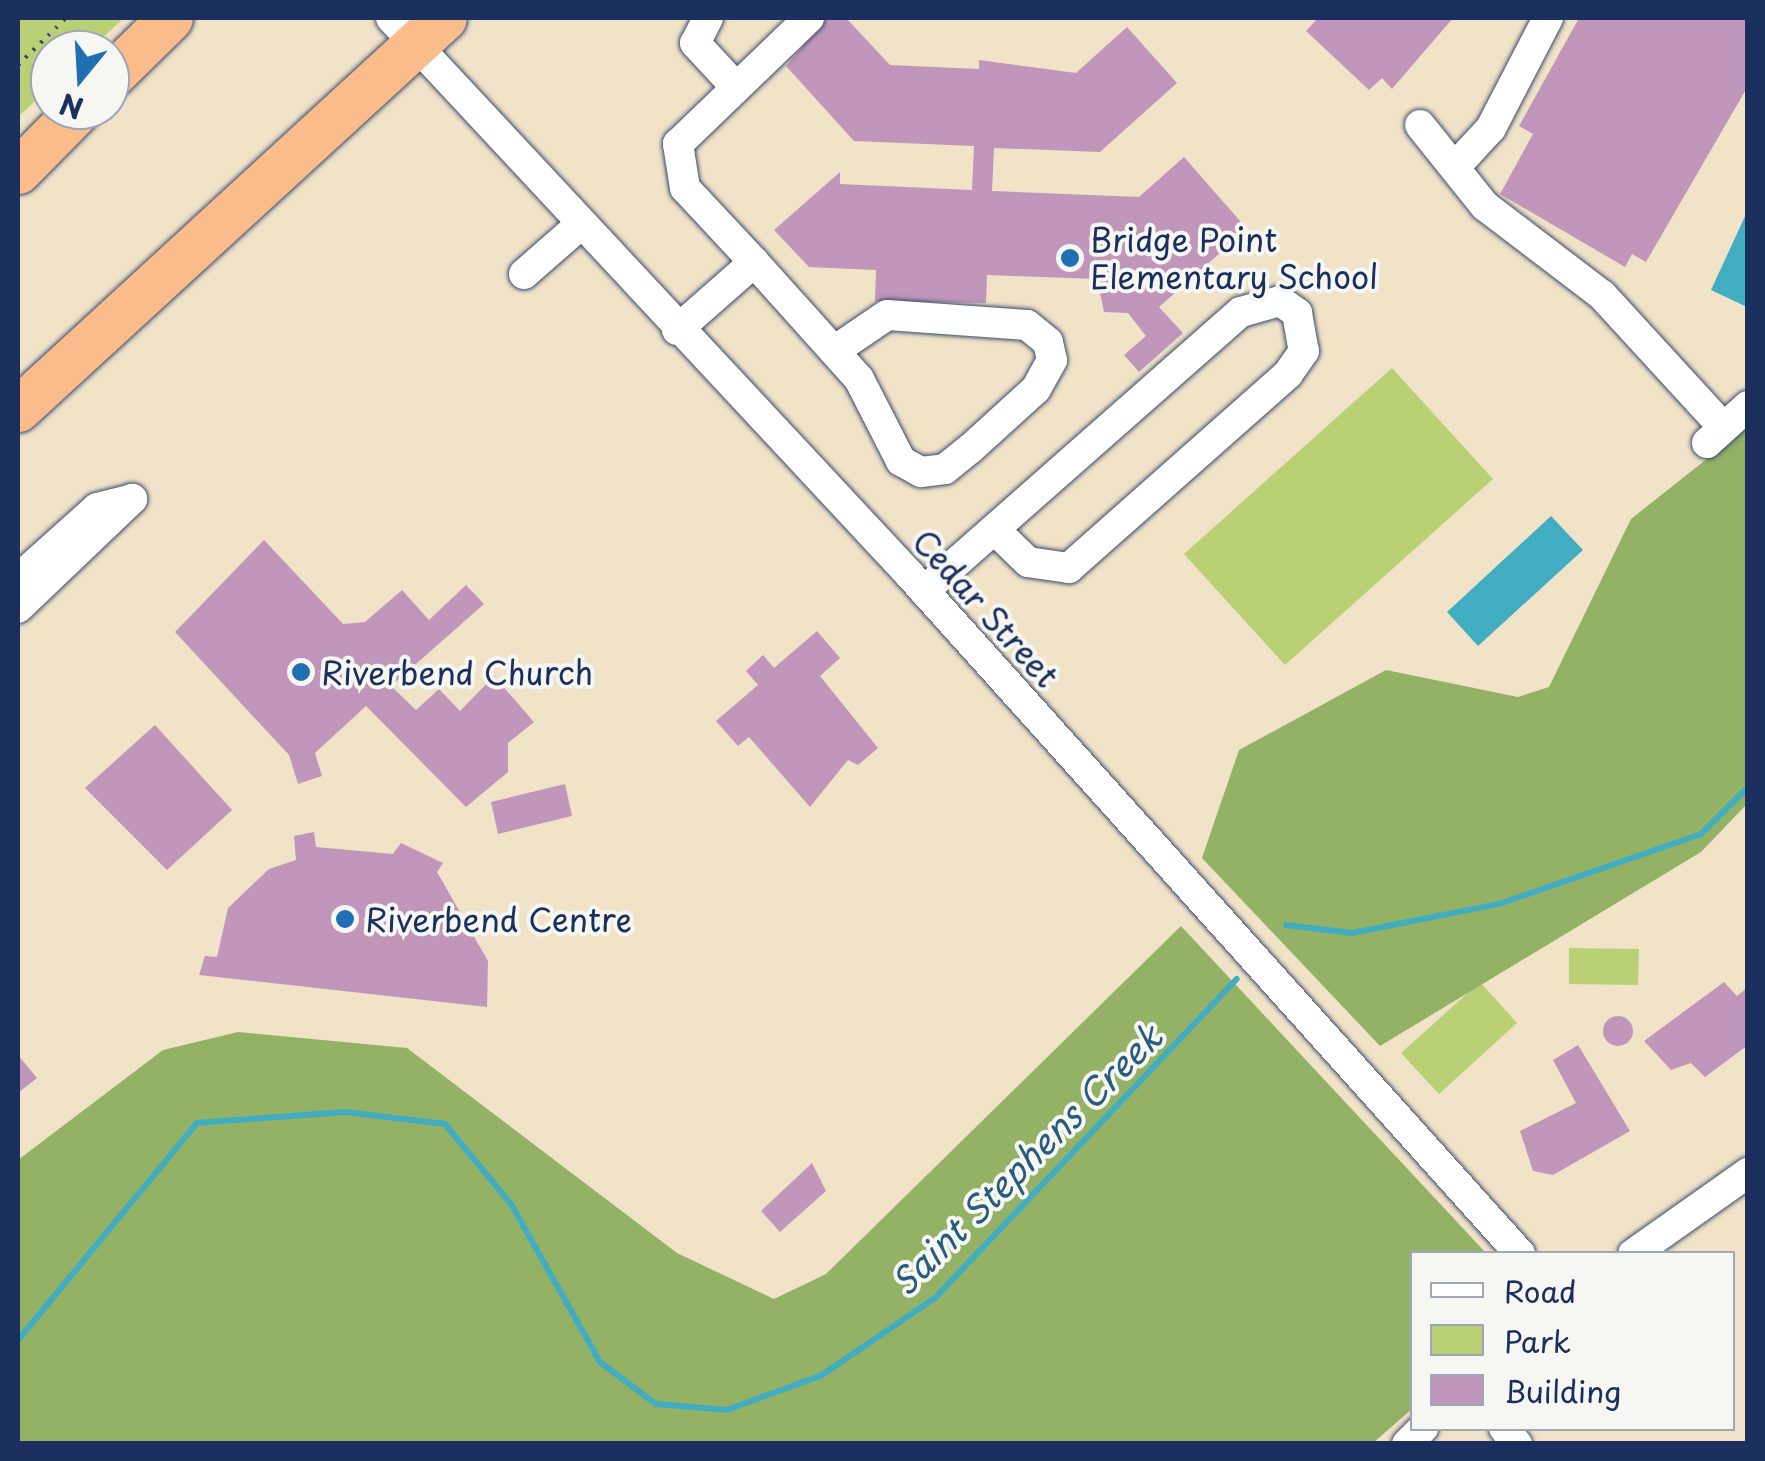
<!DOCTYPE html>
<style>
body{margin:0}
#map{position:relative;width:1765px;height:1461px;overflow:hidden;background:#f0e3c8;font-family:"Playpen Sans",sans-serif}
div>[style]{position:absolute}
.green>*{inset:0;background:#bad075}
.forest>*{inset:0;background:#93b266}
.water>*{inset:0;background:#42adc1}
.stream>*{height:6px;margin:-3px;padding:0 3px;transform-origin:3px;border-radius:3px;background:#42adc1}
.building>*{inset:0;background:#c196bb}
.round{border-radius:50%}
.path>*{height:4px;margin-top:-2px;transform-origin:0;background:repeating-linear-gradient(90deg,#3b4a6e 0 2.5px,transparent 0 10.5px)}
.roads{filter:drop-shadow(0 0 2px #3b4a6e) drop-shadow(0 0 2px #3b4a6e)}
.minor>*{height:30px;margin:-15px;padding:0 15px;transform-origin:15px;border-radius:15px;background:#fff}
.highway>*{height:45px;margin:-22.5px;padding:0 22.5px;transform-origin:22.5px;border-radius:22.5px;background:#f9bc8a}
.dots>*{width:28px;height:28px;translate:-50% -50%;box-sizing:border-box;border:5px solid #f6f6f2;border-radius:50%}
span{translate:-50% -50%;white-space:nowrap;text-align:center;line-height:1.15;-webkit-text-stroke:8px #f6f6f2;paint-order:stroke}
.poi-label{font-size:32px;color:#1b2f5e}
.left{translate:0 -50%;text-align:left}
.street-label{font-size:32px;color:#1b2f5e}
.water-label{font-size:35px;color:#295b81;font-style:italic}
.frame{position:absolute;inset:0;border:20px solid #1b2f5e;pointer-events:none}
.legend{position:absolute;left:1410px;top:1251px;width:325px;height:180px;box-sizing:border-box;background:#f6f6f2;border:2px solid #9ea6b7;margin:0;padding:12px 18px;list-style:none;font-size:30px;color:#1b2f5e}
.legend li{display:flex;align-items:center;gap:20px;height:50px}
.legend b{width:50px;border:2px solid #9ea6b7}
.north{position:absolute;left:30px;top:30px;width:100px;height:100px;box-sizing:border-box;background:#f6f6f2;border:2px solid #9ea6b7;border-radius:50%;rotate:198deg;font-size:28px;font-weight:700;line-height:40px;text-align:center;color:#1b2f5e}
.north::after{content:'';display:block;margin:auto;width:35px;height:45px;background:#1f6fb2;clip-path:polygon(50% 0,100% 100%,50% 72%,0 100%)}
</style>
<div id="map">
<div class="green">
<i style="clip-path:polygon(18px 18px,124px 18px,89px 50px,50px 50px,50px 87px,18px 117px)"></i>
<i style="clip-path:polygon(1392px 368px,1493px 479px,1285px 665px,1184px 554px)"></i>
<i style="clip-path:polygon(1569px 948px,1639px 949px,1638px 985px,1569px 984px)"></i>
<i style="clip-path:polygon(1480px 982px,1517px 1023px,1439px 1094px,1401px 1053px)"></i>
</div>
<div class="forest">
<i style="clip-path:polygon(1747px 427px,1747px 804px,1701px 852px,1380px 1046px,1202px 858px,1239px 750px,1386px 670px,1518px 697px,1549px 687px,1631px 519px)"></i>
<i style="clip-path:polygon(1181px 926px,1486px 1253px,1412px 1254px,1412px 1409px,1373px 1443px,18px 1443px,18px 1160px,163px 1050px,238px 1032px,407px 1048px,677px 1253px,774px 1299px,826px 1274px)"></i>
</div>
<div class="water">
<i style="clip-path:polygon(1747px 212px,1747px 307px,1711px 290px)"></i>
<i style="clip-path:polygon(1551px 516px,1583px 550px,1478px 646px,1447px 612px)"></i>
</div>
<div class="stream">
<i style="left:1286px;top:925px;width:66px;rotate:6.9deg"></i>
<i style="left:1352px;top:933px;width:150px;rotate:-11.2deg"></i>
<i style="left:1499px;top:904px;width:214px;rotate:-19.1deg"></i>
<i style="left:1701px;top:834px;width:66px;rotate:-45deg"></i>
<i style="left:18px;top:1340px;width:281px;rotate:-50.5deg"></i>
<i style="left:197px;top:1123px;width:148px;rotate:-4.3deg"></i>
<i style="left:345px;top:1112px;width:101px;rotate:6.8deg"></i>
<i style="left:445px;top:1124px;width:104px;rotate:50.5deg"></i>
<i style="left:511px;top:1204px;width:181px;rotate:60.6deg"></i>
<i style="left:600px;top:1362px;width:70px;rotate:36.9deg"></i>
<i style="left:656px;top:1404px;width:71px;rotate:4.8deg"></i>
<i style="left:727px;top:1410px;width:101px;rotate:-20.2deg"></i>
<i style="left:822px;top:1375px;width:137px;rotate:-34.3deg"></i>
<i style="left:935px;top:1298px;width:439px;rotate:-46.6deg"></i>
</div>
<div class="building">
<i style="clip-path:polygon(827px 18px,846px 18px,890px 65px,979px 69px,979px 60px,1076px 73px,1127px 27px,1177px 83px,1100px 152px,994px 148px,992px 191px,1139px 197px,1184px 157px,1247px 229px,1159px 307px,1183px 333px,1139px 372px,1124px 355px,1146px 336px,1128px 313px,1104px 312px,1097px 279px,987px 275px,986px 303px,875px 301px,876px 270px,809px 267px,774px 230px,840px 172px,840px 184px,972px 190px,974px 146px,854px 141px,786px 66px)"></i>
<i style="clip-path:polygon(1318px 18px,1453px 18px,1392px 89px,1382px 78px,1369px 90px,1306px 31px)"></i>
<i style="clip-path:polygon(1579px 18px,1748px 18px,1748px 86px,1646px 262px,1632px 254px,1625px 267px,1500px 194px,1533px 134px,1519px 126px)"></i>
<i style="clip-path:polygon(264px 540px,343px 624px,365px 622px,402px 590px,429px 620px,466px 585px,484px 604px,391px 686px,416px 710px,439px 689px,460px 711px,494px 676px,534px 722px,508px 743px,508px 772px,466px 807px,366px 706px,315px 753px,322px 776px,298px 784px,289px 755px,175px 632px)"></i>
<i style="clip-path:polygon(817px 631px,840px 658px,820px 676px,878px 748px,858px 765px,848px 760px,810px 807px,749px 737px,738px 746px,716px 721px,758px 685px,746px 671px,763px 655px,774px 668px)"></i>
<i style="clip-path:polygon(155px 725px,232px 810px,167px 870px,85px 788px)"></i>
<i style="clip-path:polygon(565px 784px,572px 816px,498px 834px,491px 802px)"></i>
<i style="clip-path:polygon(314px 832px,316px 847px,393px 854px,401px 843px,443px 863px,437px 872px,488px 961px,487px 1007px,199px 975px,205px 956px,217px 957px,228px 908px,269px 869px,296px 860px,294px 836px)"></i>
<i style="clip-path:polygon(1724px 982px,1737px 996px,1748px 987px,1748px 1045px,1705px 1077px,1691px 1063px,1671px 1070px,1644px 1041px)"></i>
<i class="round" style="left:1603px;top:1016px;width:30px;height:30px"></i>
<i style="clip-path:polygon(1578px 1045px,1630px 1131px,1553px 1175px,1533px 1171px,1520px 1131px,1576px 1103px,1553px 1060px)"></i>
<i style="clip-path:polygon(18px 1055px,37px 1078px,18px 1093px)"></i>
<i style="clip-path:polygon(812px 1163px,826px 1191px,780px 1232px,761px 1211px)"></i>
</div>
<div class="path">
<i style="left:18px;top:65px;width:67px;rotate:-44.4deg"></i>
</div>
<div class="roads">
<div class="minor">
<i style="left:391px;top:18px;width:761px;rotate:47.02deg"></i>
<i style="left:910px;top:575px;width:913px;rotate:48.06deg"></i>
<i style="left:708px;top:18px;width:28px;rotate:117deg"></i>
<i style="left:695px;top:43px;width:57px;rotate:47.1deg"></i>
<i style="left:1420px;top:125px;width:104px;rotate:51.3deg"></i>
<i style="left:1485px;top:206px;width:147px;rotate:37.3deg"></i>
<i style="left:1602px;top:295px;width:180px;rotate:47.5deg"></i>
<i style="left:1455px;top:167px;width:53px;rotate:-47.3deg"></i>
<i style="left:1491px;top:128px;width:124px;rotate:-62.6deg"></i>
<i style="left:754px;top:262px;width:157px;rotate:48.1deg"></i>
<i style="left:859px;top:379px;width:92px;rotate:62.9deg"></i>
<i style="left:901px;top:461px;width:23px;rotate:29deg"></i>
<i style="left:921px;top:472px;width:24px;rotate:-7deg"></i>
<i style="left:945px;top:469px;width:32px;rotate:-39deg"></i>
<i style="left:970px;top:449px;width:89px;rotate:-42.3deg"></i>
<i style="left:1036px;top:389px;width:33px;rotate:-61deg"></i>
<i style="left:1052px;top:360px;width:18px;rotate:-103deg"></i>
<i style="left:1048px;top:342px;width:27px;rotate:-141deg"></i>
<i style="left:1027px;top:325px;width:140px;rotate:-175.9deg"></i>
<i style="left:887px;top:315px;width:64px;rotate:145.8deg"></i>
<i style="left:524px;top:274px;width:74px;rotate:-41.2deg"></i>
<i style="left:677px;top:330px;width:103px;rotate:-41.4deg"></i>
<i style="left:754px;top:262px;width:101px;rotate:-133deg"></i>
<i style="left:685px;top:188px;width:45px;rotate:-99deg"></i>
<i style="left:678px;top:144px;width:182px;rotate:-43.9deg"></i>
<i style="left:1707px;top:443px;width:55px;rotate:-42.1deg"></i>
<i style="left:18px;top:579px;width:106px;rotate:-41.9deg"></i>
<i style="left:97px;top:508px;width:36px;rotate:-14deg"></i>
<i style="left:924px;top:591px;width:422px;rotate:-41.4deg"></i>
<i style="left:1241px;top:312px;width:41px;rotate:-15.8deg"></i>
<i style="left:1280px;top:301px;width:21px;rotate:35deg"></i>
<i style="left:1297px;top:313px;width:39px;rotate:80deg"></i>
<i style="left:1304px;top:351px;width:28px;rotate:125deg"></i>
<i style="left:1288px;top:374px;width:293px;rotate:138.5deg"></i>
<i style="left:1069px;top:568px;width:41px;rotate:-171.7deg"></i>
<i style="left:1028px;top:562px;width:46px;rotate:-135.9deg"></i>
<i style="left:18px;top:608px;width:158px;rotate:-43.7deg"></i>
<i style="left:1633px;top:1254px;width:141px;rotate:-35.2deg"></i>
<i style="left:1504px;top:1428px;width:21px;rotate:51deg"></i>
<i style="left:1407px;top:1444px;width:23px;rotate:-45deg"></i>
</div>
<div class="highway">
<i style="left:110px;top:77px;width:84px;rotate:-44.5deg"></i>
<i style="left:18px;top:171px;width:86px;rotate:-45.5deg"></i>
<i style="left:18px;top:409px;width:578px;rotate:-42.55deg"></i>
</div>
</div>
<div class="dots">
<i style="left:1070px;top:258px;background:#1f6fb2"></i>
<i style="left:301px;top:672px;background:#1f6fb2"></i>
<i style="left:345px;top:919px;background:#1f6fb2"></i>
</div>
<div class="poi-label">
<span class="left" style="left:1090px;top:258px">Bridge Point<br>Elementary School</span>
<span class="left" style="left:321px;top:672px">Riverbend Church</span>
<span class="left" style="left:365px;top:919px">Riverbend Centre</span>
</div>
<div class="street-label">
<span style="left:986px;top:608px;rotate:48deg">Cedar Street</span>
</div>
<div class="water-label">
<span style="left:1026px;top:1159px;rotate:-45deg">Saint Stephens Creek</span>
</div>
<div class="frame"></div>
<ul class="legend">
<li><b style="height:12px;background:#fff"></b>Road</li>
<li><b style="height:28px;background:#bad075"></b>Park</li>
<li><b style="height:28px;background:#c196bb"></b>Building</li>
</ul>
<div class="north">N</div>
</div>
